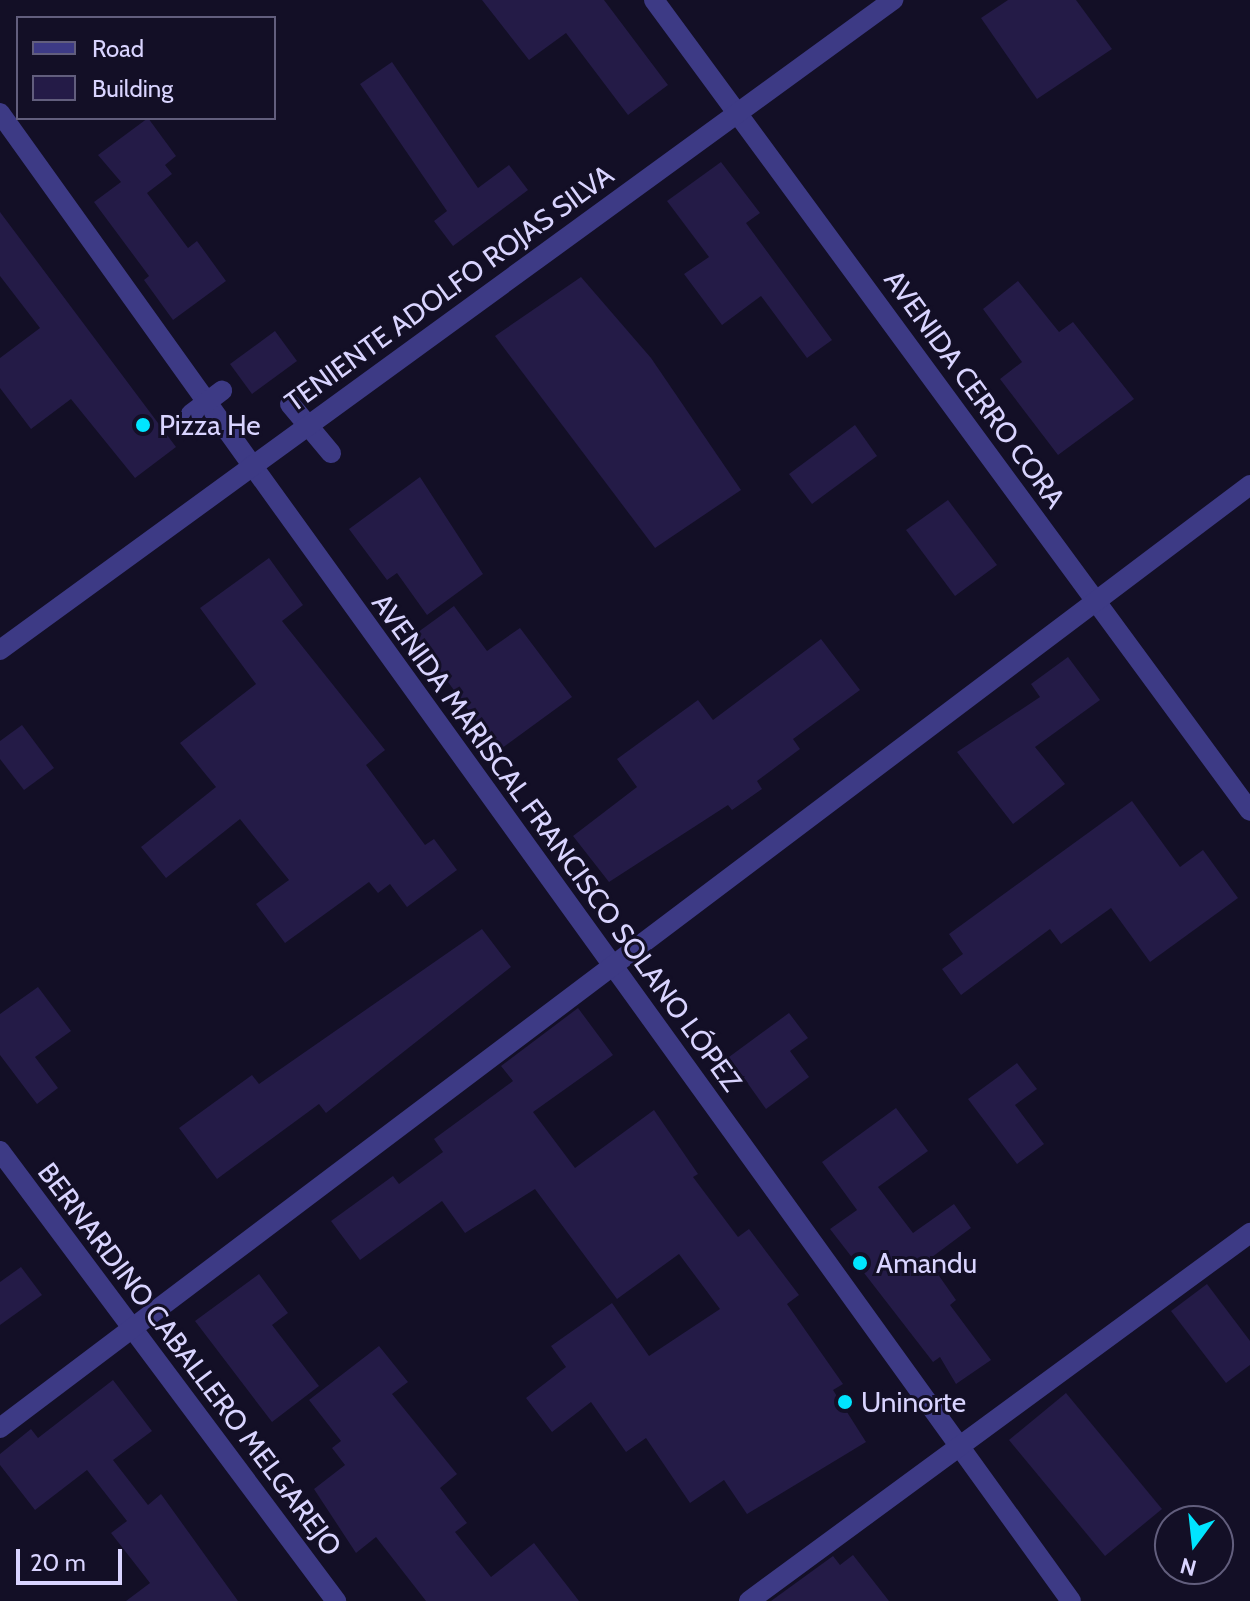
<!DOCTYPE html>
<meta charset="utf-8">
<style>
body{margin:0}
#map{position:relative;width:1250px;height:1601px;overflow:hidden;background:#130f26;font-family:Cabin,sans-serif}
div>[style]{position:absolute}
.building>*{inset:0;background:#241b47}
.service>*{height:20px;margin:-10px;padding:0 10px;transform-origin:10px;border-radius:10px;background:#3d3a85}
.pedestrian>*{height:20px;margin:-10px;padding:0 10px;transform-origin:10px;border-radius:10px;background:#3d3a85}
.minor>*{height:20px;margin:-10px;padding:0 10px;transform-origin:10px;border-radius:10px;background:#3d3a85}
.dots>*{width:22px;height:22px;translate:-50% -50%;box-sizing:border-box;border:4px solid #130f26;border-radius:50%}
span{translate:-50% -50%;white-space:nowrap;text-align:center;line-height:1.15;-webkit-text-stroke:6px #130f26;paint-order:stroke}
.street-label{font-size:28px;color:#d9d4ff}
.poi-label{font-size:28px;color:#d9d4ff}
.left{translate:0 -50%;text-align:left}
.legend{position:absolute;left:16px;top:16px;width:260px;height:104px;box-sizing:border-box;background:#130f26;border:2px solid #625e7d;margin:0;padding:10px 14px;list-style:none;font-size:24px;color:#d9d4ff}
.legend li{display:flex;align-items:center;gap:16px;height:40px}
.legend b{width:40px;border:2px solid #625e7d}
.north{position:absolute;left:1154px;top:1505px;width:80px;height:80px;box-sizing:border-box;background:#130f26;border:2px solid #625e7d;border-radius:50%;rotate:195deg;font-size:22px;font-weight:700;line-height:32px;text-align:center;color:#d9d4ff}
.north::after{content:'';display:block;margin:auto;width:28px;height:36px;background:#00e5ff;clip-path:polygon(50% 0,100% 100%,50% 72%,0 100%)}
.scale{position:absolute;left:16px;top:1549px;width:106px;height:36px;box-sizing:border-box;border:4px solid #d9d4ff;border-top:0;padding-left:10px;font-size:24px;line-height:28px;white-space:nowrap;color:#d9d4ff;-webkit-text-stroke:6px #130f26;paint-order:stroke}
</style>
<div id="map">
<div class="building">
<i style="clip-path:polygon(482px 0,604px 0,668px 85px,628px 115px,566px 33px,529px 60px)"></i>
<i style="clip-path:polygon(1008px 0,1076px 0,1112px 49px,1037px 99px,981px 18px)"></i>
<i style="clip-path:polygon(392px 62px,478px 188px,509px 165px,528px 190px,453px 246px,434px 221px,447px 211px,360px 84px)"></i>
<i style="clip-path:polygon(148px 118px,176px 156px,165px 165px,172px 174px,147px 193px,188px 248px,197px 241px,226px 281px,173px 320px,144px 280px,149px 276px,94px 202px,121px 182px,98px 155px)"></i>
<i style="clip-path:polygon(721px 162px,760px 213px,746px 223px,832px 340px,807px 358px,761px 296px,722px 325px,684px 274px,709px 257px,667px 201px)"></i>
<i style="clip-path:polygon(0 212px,176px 447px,135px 478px,71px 399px,31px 429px,0 388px,0 358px,40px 328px,0 276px)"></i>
<i style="clip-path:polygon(581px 277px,651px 358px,741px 490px,655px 548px,495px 336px)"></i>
<i style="clip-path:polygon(1018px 281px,1059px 332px,1073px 322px,1134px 399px,1058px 455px,1000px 379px,1022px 362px,983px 309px)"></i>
<i style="clip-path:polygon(275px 331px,297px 361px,252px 394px,230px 364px)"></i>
<i style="clip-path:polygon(855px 425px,877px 456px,812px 504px,789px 474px)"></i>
<i style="clip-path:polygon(420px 477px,483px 574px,427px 615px,397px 573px,387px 580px,349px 529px)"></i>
<i style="clip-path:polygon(948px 500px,997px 565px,955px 596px,906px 530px)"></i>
<i style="clip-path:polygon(269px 558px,303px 605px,282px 621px,385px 750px,366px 765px,425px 845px,434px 839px,457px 870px,407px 907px,390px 884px,378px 893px,369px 882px,285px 943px,256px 904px,289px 880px,240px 819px,166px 878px,141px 847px,216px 787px,180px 743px,256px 684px,200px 608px)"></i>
<i style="clip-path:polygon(454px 606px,487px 651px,520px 628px,572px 697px,498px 751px,414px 635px)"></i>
<i style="clip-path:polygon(821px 639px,860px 690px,793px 739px,800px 749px,757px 781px,762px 789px,732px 810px,728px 805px,609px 882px,573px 836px,637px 787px,617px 759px,698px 700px,713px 720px)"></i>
<i style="clip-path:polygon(1068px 657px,1100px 700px,1035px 747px,1065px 784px,1013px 824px,957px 752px,1040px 697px,1031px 684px)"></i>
<i style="clip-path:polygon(22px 725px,54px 768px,24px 790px,0 759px,0 741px)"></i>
<i style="clip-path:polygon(1132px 801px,1180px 867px,1203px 850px,1238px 898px,1150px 962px,1111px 908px,1061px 944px,1050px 929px,961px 995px,942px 969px,963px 954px,949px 934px)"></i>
<i style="clip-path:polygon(482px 929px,511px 967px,326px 1113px,319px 1104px,217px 1179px,179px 1128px,252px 1075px,259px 1084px)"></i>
<i style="clip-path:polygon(38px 987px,71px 1031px,35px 1057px,58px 1088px,37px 1104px,0 1055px,0 1014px)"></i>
<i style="clip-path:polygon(578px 1008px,613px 1055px,533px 1112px,575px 1168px,654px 1110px,698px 1174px,693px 1177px,738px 1237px,749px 1229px,799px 1295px,787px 1304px,843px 1384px,833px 1390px,866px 1442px,747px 1514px,724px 1480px,690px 1503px,646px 1438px,626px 1452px,591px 1402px,552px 1432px,526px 1398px,566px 1367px,551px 1346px,612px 1303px,649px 1356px,720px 1309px,679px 1254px,617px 1299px,535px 1189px,465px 1233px,442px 1201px,360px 1260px,331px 1221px,393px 1176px,399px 1184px,443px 1152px,434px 1139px,513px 1081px,501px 1066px)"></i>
<i style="clip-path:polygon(789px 1013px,808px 1038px,790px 1051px,809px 1077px,766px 1109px,729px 1057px)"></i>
<i style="clip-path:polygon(1017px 1063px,1037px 1089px,1015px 1105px,1044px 1144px,1017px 1164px,968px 1099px)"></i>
<i style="clip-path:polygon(896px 1108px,928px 1151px,878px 1187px,913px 1233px,954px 1204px,971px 1228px,932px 1257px,942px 1270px,937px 1273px,956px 1300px,950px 1305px,991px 1360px,956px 1384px,940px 1357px,933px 1362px,830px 1229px,857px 1210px,822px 1162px)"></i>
<i style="clip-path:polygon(21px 1267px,42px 1295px,0 1325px,0 1282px)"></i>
<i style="clip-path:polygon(259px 1274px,288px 1313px,272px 1325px,319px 1386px,272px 1422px,195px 1321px)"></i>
<i style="clip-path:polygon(1207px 1284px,1250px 1341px,1250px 1365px,1226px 1383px,1171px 1311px)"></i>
<i style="clip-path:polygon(379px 1346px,408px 1382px,392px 1394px,457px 1474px,440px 1488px,467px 1523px,455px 1532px,491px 1577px,534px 1543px,579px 1601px,426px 1601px,376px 1537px,356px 1553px,314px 1489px,345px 1465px,332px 1448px,341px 1441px,309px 1400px)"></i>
<i style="clip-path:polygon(113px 1380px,152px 1431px,113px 1460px,148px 1505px,161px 1494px,238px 1601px,126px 1601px,150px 1583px,111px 1533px,127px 1521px,87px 1470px,35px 1510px,0 1465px,0 1454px,31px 1429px,38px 1438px)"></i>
<i style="clip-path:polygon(1066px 1393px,1162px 1509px,1105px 1556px,1009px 1440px)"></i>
<i style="clip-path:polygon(853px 1555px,889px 1601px,771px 1601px,833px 1556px,840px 1565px)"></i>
</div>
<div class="service">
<i style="left:0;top:113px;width:433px;rotate:54.4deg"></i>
</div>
<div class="pedestrian">
<i style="left:290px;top:404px;width:64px;rotate:50.1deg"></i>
<i style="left:191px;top:414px;width:39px;rotate:-37deg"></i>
</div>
<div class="minor">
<i style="left:654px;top:0;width:1006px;rotate:53.69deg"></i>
<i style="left:252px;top:465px;width:1400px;rotate:54.21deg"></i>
<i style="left:0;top:650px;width:1105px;rotate:-36.05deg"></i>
<i style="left:0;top:1151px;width:562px;rotate:53.25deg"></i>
<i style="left:0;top:1428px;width:1566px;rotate:-37.03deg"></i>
<i style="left:749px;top:1601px;width:622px;rotate:-36.3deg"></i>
</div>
<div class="dots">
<i style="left:143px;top:425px;background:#00e5ff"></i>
<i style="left:860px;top:1263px;background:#00e5ff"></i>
<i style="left:845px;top:1402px;background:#00e5ff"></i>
</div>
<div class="street-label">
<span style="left:449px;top:288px;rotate:-36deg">TENIENTE ADOLFO ROJAS SILVA</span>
<span style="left:975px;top:389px;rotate:54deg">AVENIDA CERRO CORA</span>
<span style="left:557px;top:842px;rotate:54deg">AVENIDA MARISCAL FRANCISCO SOLANO LÓPEZ</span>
<span style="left:190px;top:1359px;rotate:53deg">BERNARDINO CABALLERO MELGAREJO</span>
</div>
<div class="poi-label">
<span class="left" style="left:159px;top:425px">Pizza He</span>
<span class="left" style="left:876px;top:1263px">Amandu</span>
<span class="left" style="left:861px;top:1402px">Uninorte</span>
</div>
<ul class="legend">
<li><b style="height:10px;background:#3d3a85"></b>Road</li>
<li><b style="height:22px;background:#241b47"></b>Building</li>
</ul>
<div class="north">N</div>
<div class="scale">20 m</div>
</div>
